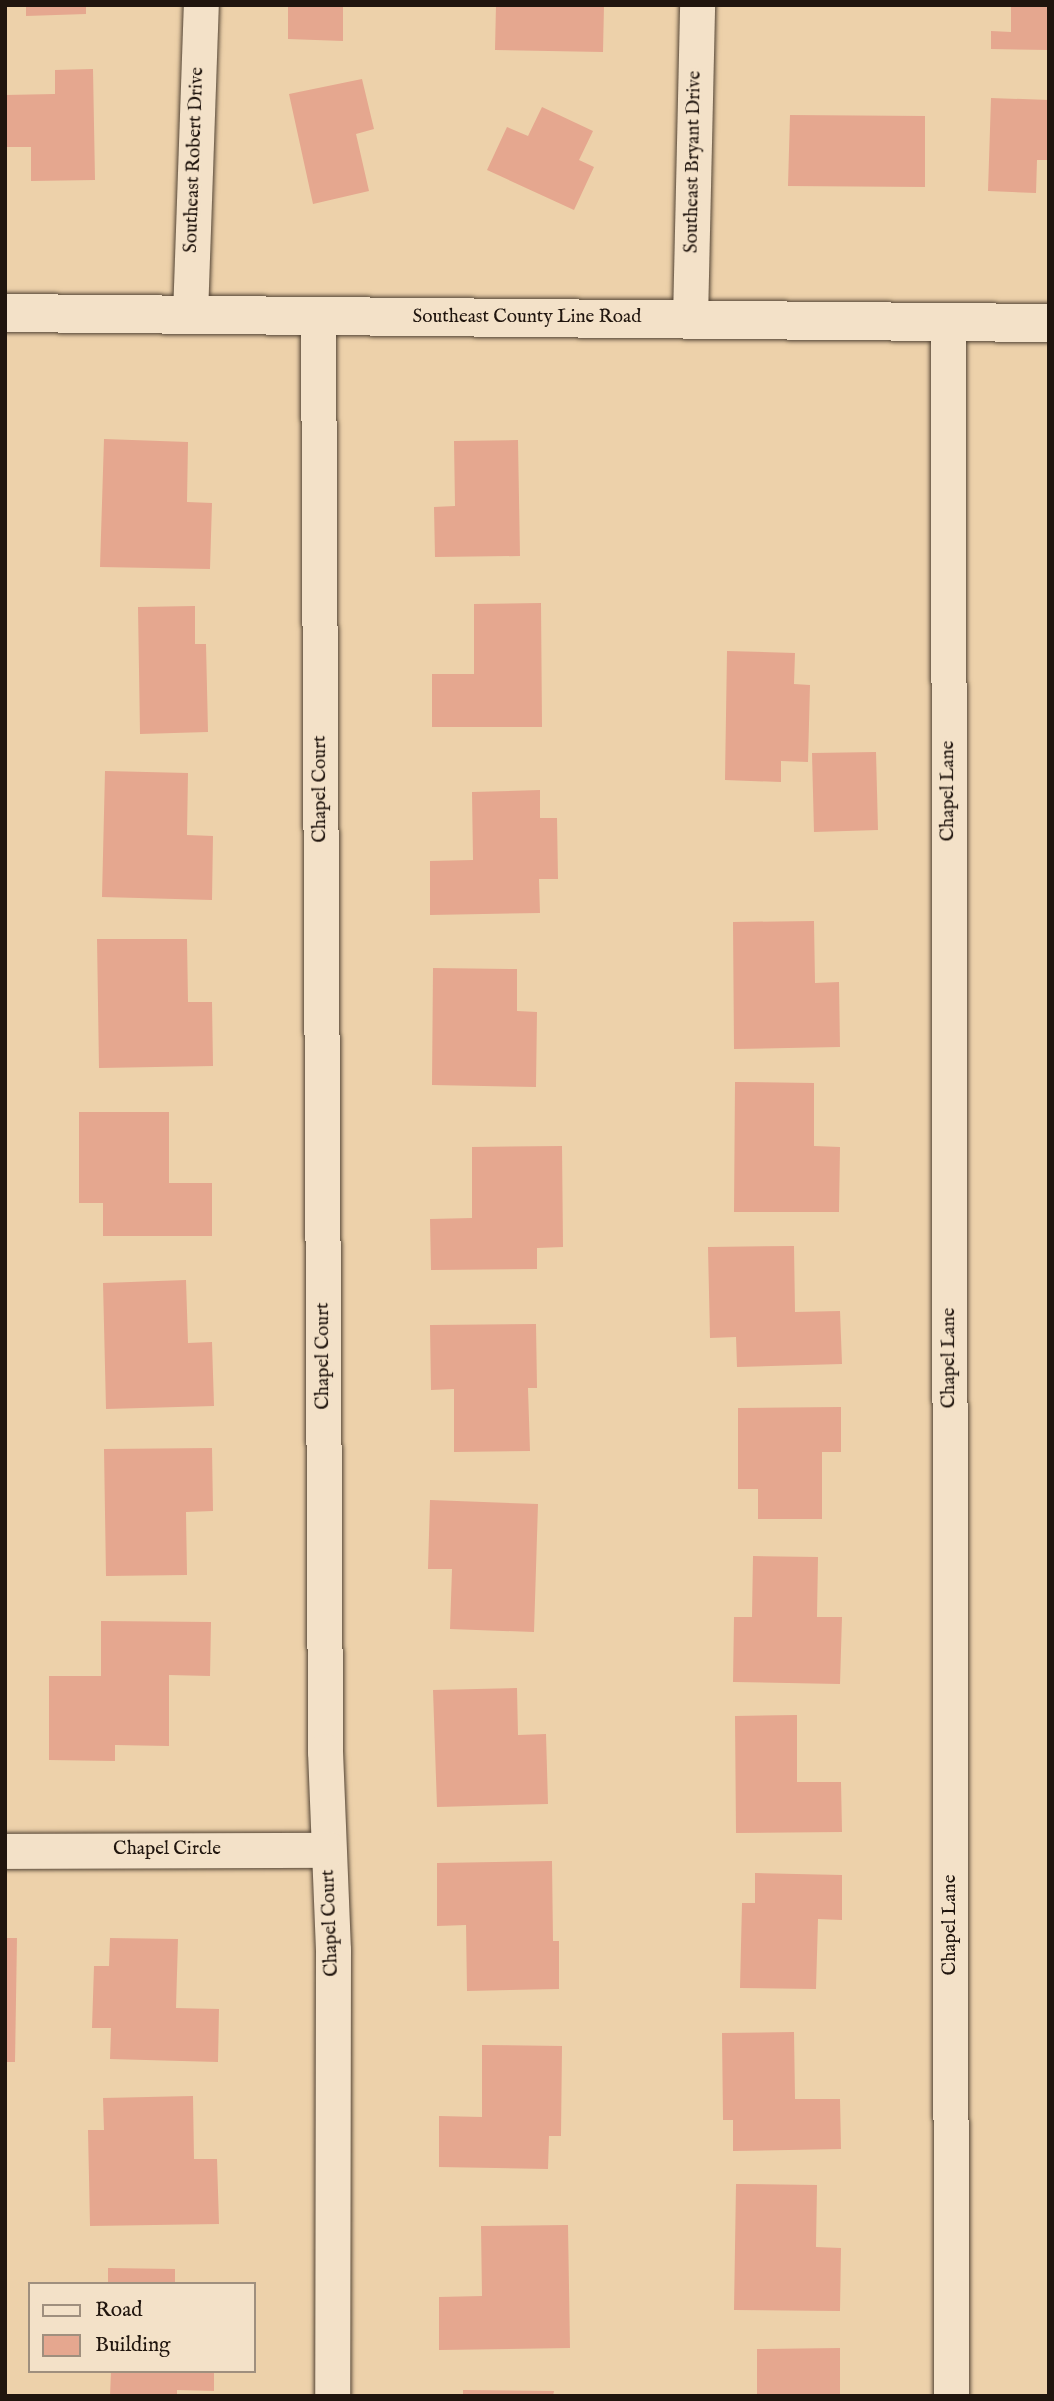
<!DOCTYPE html>
<style>
body{margin:0}
#map{position:relative;width:1054px;height:2401px;overflow:hidden;background:#edd1aa;font-family:"IM FELL English",serif}
div>[style]{position:absolute}
.building>*{inset:0;background:#e5a78f}
.roads{filter:drop-shadow(0 0 2px #534435) drop-shadow(0 0 2px #534435)}
.street>*{height:35px;margin:-17.5px;padding:0 17.5px;transform-origin:17.5px;border-radius:17.5px;background:#f3e1c8}
.secondary>*{height:38px;margin:-19px;padding:0 19px;transform-origin:19px;border-radius:19px;background:#f3e1c8}
span{translate:-50% -50%;white-space:nowrap;text-align:center;line-height:1.15;-webkit-text-stroke:5px #f3e1c8;paint-order:stroke}
.street-label{font-size:19px;color:#20150e}
.frame{position:absolute;inset:0;border:7px solid #20150e;pointer-events:none}
.legend{position:absolute;left:28px;top:2282px;width:228px;height:91px;box-sizing:border-box;background:#f3e1c8;border:2px solid #9f8f7e;margin:0;padding:9px 12px;list-style:none;font-size:21px;color:#20150e}
.legend li{display:flex;align-items:center;gap:14px;height:35px}
.legend b{width:35px;border:2px solid #9f8f7e}
</style>
<div id="map">
<div class="building">
<i style="clip-path:polygon(26px 5px,86px 5px,86px 14px,26px 16px)"></i>
<i style="clip-path:polygon(288px 5px,343px 5px,343px 41px,288px 39px)"></i>
<i style="clip-path:polygon(496px 5px,604px 5px,603px 52px,495px 50px)"></i>
<i style="clip-path:polygon(1011px 5px,1049px 5px,1049px 50px,991px 49px,991px 31px,1011px 32px)"></i>
<i style="clip-path:polygon(93px 69px,95px 180px,31px 181px,31px 147px,5px 147px,5px 95px,55px 94px,55px 70px)"></i>
<i style="clip-path:polygon(362px 79px,374px 129px,356px 134px,369px 191px,313px 204px,289px 94px)"></i>
<i style="clip-path:polygon(991px 98px,1049px 100px,1049px 160px,1037px 160px,1036px 193px,988px 191px)"></i>
<i style="clip-path:polygon(542px 107px,593px 131px,579px 160px,594px 167px,574px 210px,487px 170px,507px 127px,528px 136px)"></i>
<i style="clip-path:polygon(790px 115px,925px 116px,925px 187px,788px 186px)"></i>
<i style="clip-path:polygon(104px 439px,188px 442px,187px 502px,212px 503px,210px 569px,100px 567px)"></i>
<i style="clip-path:polygon(518px 440px,520px 556px,435px 557px,434px 507px,455px 506px,454px 441px)"></i>
<i style="clip-path:polygon(541px 603px,542px 727px,432px 727px,432px 674px,474px 674px,474px 604px)"></i>
<i style="clip-path:polygon(195px 606px,195px 644px,206px 644px,208px 732px,140px 734px,138px 607px)"></i>
<i style="clip-path:polygon(727px 651px,795px 653px,794px 684px,810px 685px,808px 762px,781px 761px,781px 782px,725px 780px)"></i>
<i style="clip-path:polygon(876px 752px,878px 830px,814px 832px,812px 753px)"></i>
<i style="clip-path:polygon(105px 771px,188px 773px,187px 835px,213px 836px,212px 900px,102px 897px)"></i>
<i style="clip-path:polygon(540px 790px,540px 818px,557px 818px,558px 879px,539px 879px,540px 913px,430px 915px,430px 861px,473px 860px,472px 792px)"></i>
<i style="clip-path:polygon(814px 921px,815px 983px,839px 982px,840px 1047px,734px 1049px,733px 922px)"></i>
<i style="clip-path:polygon(97px 939px,187px 939px,188px 1002px,212px 1002px,213px 1066px,99px 1068px)"></i>
<i style="clip-path:polygon(433px 968px,517px 969px,517px 1011px,537px 1012px,536px 1087px,432px 1085px)"></i>
<i style="clip-path:polygon(735px 1082px,814px 1083px,814px 1146px,840px 1147px,839px 1212px,734px 1212px)"></i>
<i style="clip-path:polygon(79px 1112px,169px 1112px,169px 1183px,212px 1183px,212px 1236px,103px 1236px,103px 1203px,79px 1203px)"></i>
<i style="clip-path:polygon(562px 1146px,563px 1247px,537px 1248px,537px 1269px,431px 1270px,430px 1219px,472px 1218px,472px 1147px)"></i>
<i style="clip-path:polygon(794px 1246px,795px 1312px,840px 1311px,842px 1364px,737px 1367px,736px 1337px,710px 1338px,708px 1247px)"></i>
<i style="clip-path:polygon(186px 1280px,188px 1343px,212px 1342px,214px 1406px,106px 1409px,103px 1283px)"></i>
<i style="clip-path:polygon(536px 1324px,537px 1388px,528px 1388px,530px 1451px,454px 1452px,454px 1389px,431px 1390px,430px 1325px)"></i>
<i style="clip-path:polygon(841px 1407px,841px 1452px,822px 1452px,822px 1519px,758px 1519px,758px 1489px,738px 1489px,738px 1408px)"></i>
<i style="clip-path:polygon(212px 1448px,213px 1511px,186px 1512px,187px 1575px,106px 1576px,104px 1449px)"></i>
<i style="clip-path:polygon(430px 1500px,538px 1504px,534px 1632px,450px 1629px,452px 1569px,428px 1569px)"></i>
<i style="clip-path:polygon(753px 1556px,818px 1557px,817px 1617px,842px 1617px,840px 1684px,733px 1682px,734px 1617px,752px 1617px)"></i>
<i style="clip-path:polygon(101px 1621px,211px 1622px,210px 1676px,169px 1675px,169px 1746px,115px 1745px,115px 1761px,49px 1760px,49px 1676px,101px 1676px)"></i>
<i style="clip-path:polygon(517px 1688px,518px 1735px,546px 1734px,548px 1804px,437px 1807px,433px 1690px)"></i>
<i style="clip-path:polygon(797px 1715px,797px 1782px,841px 1782px,842px 1832px,736px 1833px,735px 1716px)"></i>
<i style="clip-path:polygon(552px 1861px,553px 1941px,559px 1941px,559px 1989px,467px 1991px,466px 1925px,437px 1926px,437px 1863px)"></i>
<i style="clip-path:polygon(755px 1873px,842px 1875px,842px 1920px,818px 1919px,816px 1989px,740px 1988px,742px 1903px,755px 1903px)"></i>
<i style="clip-path:polygon(5px 1938px,17px 1938px,15px 2062px,5px 2062px)"></i>
<i style="clip-path:polygon(110px 1938px,178px 1939px,176px 2008px,219px 2009px,218px 2062px,110px 2059px,111px 2028px,92px 2028px,94px 1966px,109px 1966px)"></i>
<i style="clip-path:polygon(794px 2032px,795px 2099px,840px 2099px,841px 2149px,733px 2151px,733px 2120px,723px 2120px,722px 2033px)"></i>
<i style="clip-path:polygon(482px 2045px,562px 2046px,561px 2136px,549px 2136px,548px 2169px,439px 2167px,439px 2116px,482px 2117px)"></i>
<i style="clip-path:polygon(193px 2096px,194px 2159px,217px 2159px,219px 2224px,90px 2226px,88px 2130px,104px 2130px,103px 2098px)"></i>
<i style="clip-path:polygon(736px 2184px,817px 2185px,816px 2247px,841px 2248px,840px 2311px,734px 2310px)"></i>
<i style="clip-path:polygon(568px 2225px,570px 2348px,439px 2350px,439px 2297px,482px 2296px,481px 2226px)"></i>
<i style="clip-path:polygon(108px 2268px,175px 2269px,175px 2284px,108px 2284px)"></i>
<i style="clip-path:polygon(840px 2348px,840px 2395px,757px 2396px,757px 2349px)"></i>
<i style="clip-path:polygon(111px 2371px,214px 2371px,214px 2391px,177px 2390px,177px 2396px,110px 2396px)"></i>
<i style="clip-path:polygon(463px 2390px,554px 2391px,553px 2396px,463px 2396px)"></i>
</div>
<div class="roads">
<div class="street">
<i style="left:190px;top:315px;width:310px;rotate:-88deg"></i>
<i style="left:318px;top:316px;width:1435px;rotate:89.72deg"></i>
<i style="left:325px;top:1751px;width:199px;rotate:87.7deg"></i>
<i style="left:333px;top:1950px;width:446px;rotate:90.1deg"></i>
<i style="left:690px;top:319px;width:314px;rotate:-88.7deg"></i>
<i style="left:948px;top:321px;width:2075px;rotate:89.92deg"></i>
<i style="left:5px;top:1851px;width:323px;rotate:-0.2deg"></i>
</div>
<div class="secondary">
<i style="left:5px;top:313px;width:1044px;rotate:0.55deg"></i>
</div>
</div>
<div class="street-label">
<span style="left:195px;top:160px;rotate:-88deg">Southeast Robert Drive</span>
<span style="left:694px;top:162px;rotate:-89deg">Southeast Bryant Drive</span>
<span style="left:527px;top:318px">Southeast County Line Road</span>
<span style="left:321px;top:789px;rotate:-90deg">Chapel Court</span>
<span style="left:949px;top:791px;rotate:-90deg">Chapel Lane</span>
<span style="left:324px;top:1356px;rotate:-90deg">Chapel Court</span>
<span style="left:950px;top:1358px;rotate:-90deg">Chapel Lane</span>
<span style="left:167px;top:1850px">Chapel Circle</span>
<span style="left:331px;top:1923px;rotate:-92deg">Chapel Court</span>
<span style="left:951px;top:1925px;rotate:-90deg">Chapel Lane</span>
</div>
<div class="frame"></div>
<ul class="legend">
<li><b style="height:9px;background:#f3e1c8"></b>Road</li>
<li><b style="height:19px;background:#e5a78f"></b>Building</li>
</ul>
</div>
